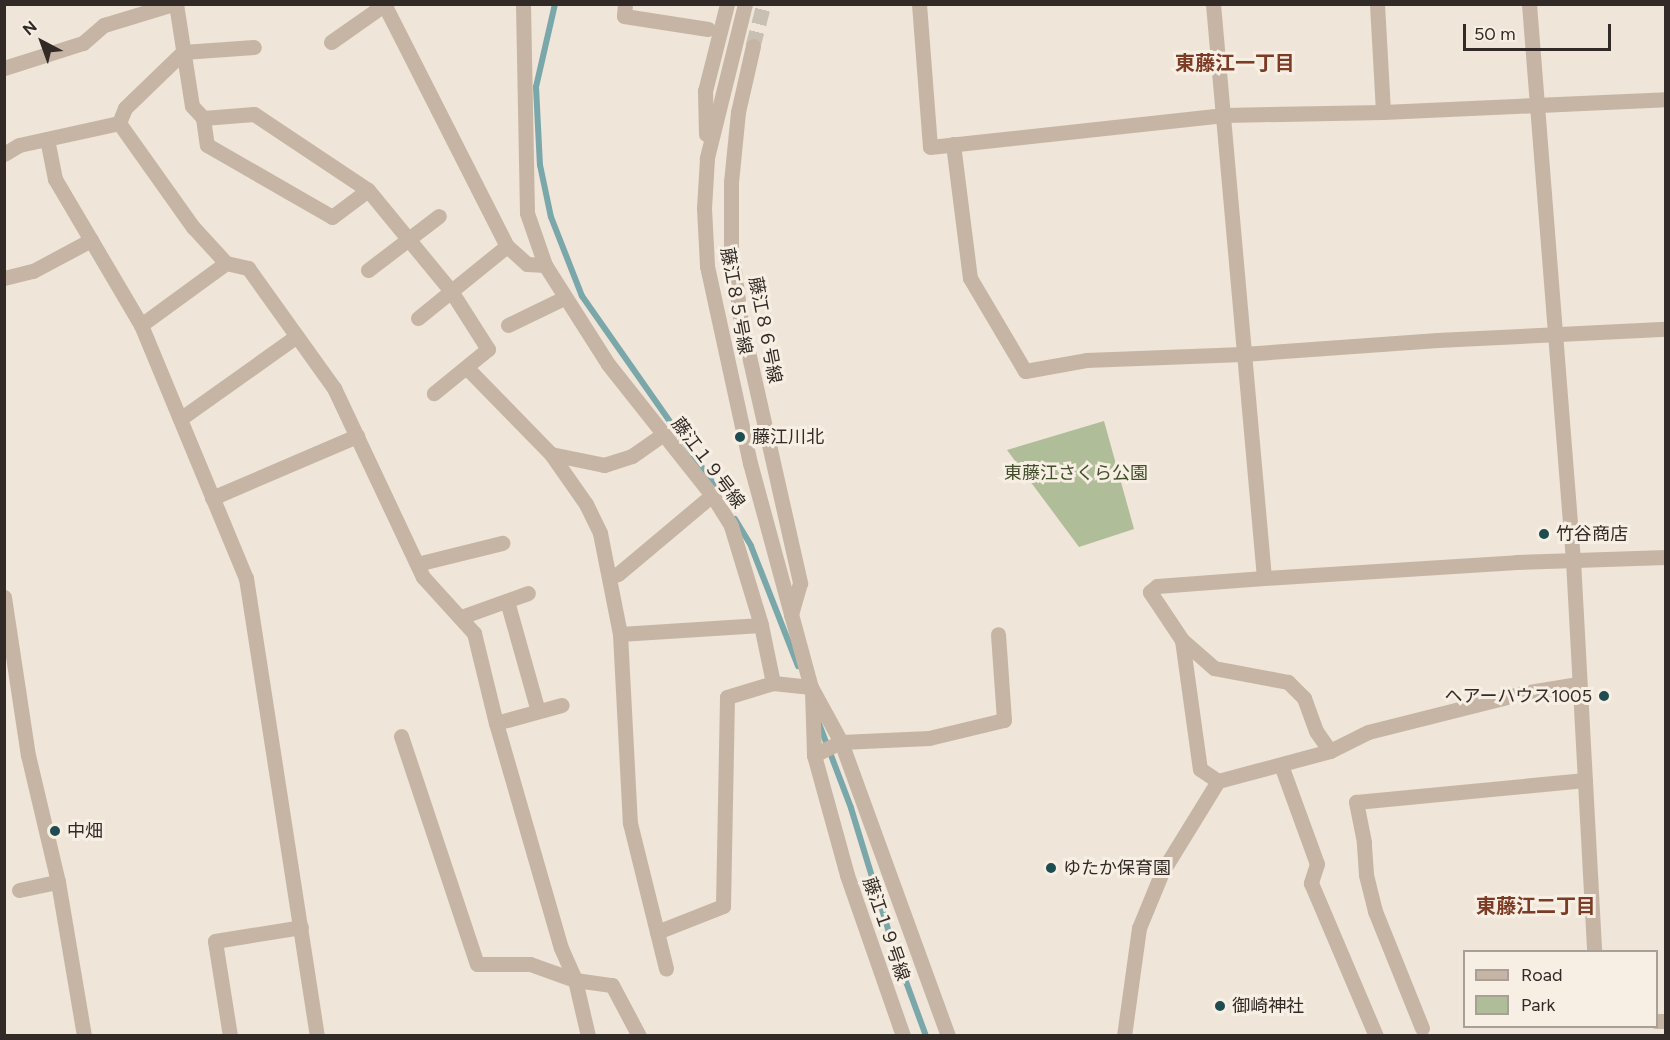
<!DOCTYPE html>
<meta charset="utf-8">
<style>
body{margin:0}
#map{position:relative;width:1670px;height:1040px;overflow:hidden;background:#efe5d8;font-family:Figtree,"Noto Sans JP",sans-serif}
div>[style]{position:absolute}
.green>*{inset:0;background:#b0bd99}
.stream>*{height:6px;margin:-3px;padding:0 3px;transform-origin:3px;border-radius:3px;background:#79a7aa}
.minor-tunnel>*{height:15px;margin-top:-7.5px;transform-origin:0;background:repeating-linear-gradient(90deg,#c9c0b4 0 15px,transparent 0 23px)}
.minor>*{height:15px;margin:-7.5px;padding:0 7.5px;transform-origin:7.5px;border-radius:7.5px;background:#c6b5a5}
.dots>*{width:16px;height:16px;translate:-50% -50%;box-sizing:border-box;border:3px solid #f7efe3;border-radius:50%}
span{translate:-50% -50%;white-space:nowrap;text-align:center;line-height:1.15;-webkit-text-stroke:6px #f7efe3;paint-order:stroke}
.street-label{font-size:18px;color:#322a26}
.poi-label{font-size:18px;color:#322a26}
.left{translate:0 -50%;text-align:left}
.right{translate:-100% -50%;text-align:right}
.park-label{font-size:18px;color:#414f2b}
.neighbourhood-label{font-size:20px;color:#7c3b24;font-weight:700}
.frame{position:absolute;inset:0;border:6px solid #322a26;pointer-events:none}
.legend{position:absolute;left:1463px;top:950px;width:195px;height:78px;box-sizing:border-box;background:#f7efe3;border:2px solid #a8a097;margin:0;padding:8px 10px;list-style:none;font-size:18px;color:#322a26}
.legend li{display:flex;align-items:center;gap:12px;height:30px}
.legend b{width:30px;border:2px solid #a8a097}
.north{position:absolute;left:12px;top:12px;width:60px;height:60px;-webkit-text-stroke:4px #f7efe3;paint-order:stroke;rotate:319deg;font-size:16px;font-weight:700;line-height:24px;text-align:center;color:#322a26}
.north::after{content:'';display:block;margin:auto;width:21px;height:27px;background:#322a26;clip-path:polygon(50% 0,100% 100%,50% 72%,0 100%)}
.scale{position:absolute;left:1463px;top:24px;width:148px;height:27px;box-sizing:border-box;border:3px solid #322a26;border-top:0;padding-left:8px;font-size:18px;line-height:21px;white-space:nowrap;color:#322a26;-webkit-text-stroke:4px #f7efe3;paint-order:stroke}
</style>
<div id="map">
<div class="green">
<i style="clip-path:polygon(1104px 421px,1134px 529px,1079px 547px,1007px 450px)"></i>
</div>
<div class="stream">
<i style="left:555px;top:4px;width:85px;rotate:102.9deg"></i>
<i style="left:536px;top:87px;width:78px;rotate:87.1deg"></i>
<i style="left:540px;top:165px;width:53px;rotate:78.1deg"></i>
<i style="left:551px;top:217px;width:85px;rotate:68.6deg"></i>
<i style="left:582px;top:296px;width:239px;rotate:55deg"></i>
<i style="left:735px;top:519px;width:31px;rotate:59deg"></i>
<i style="left:751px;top:546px;width:129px;rotate:68.6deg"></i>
<i style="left:818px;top:721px;width:93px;rotate:69.2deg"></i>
<i style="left:851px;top:808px;width:147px;rotate:73deg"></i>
<i style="left:894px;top:949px;width:93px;rotate:69.8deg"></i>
</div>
<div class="minor-tunnel">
<i style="left:753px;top:46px;width:43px;rotate:-75.3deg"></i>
</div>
<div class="minor">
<i style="left:176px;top:4px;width:103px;rotate:81.1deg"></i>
<i style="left:192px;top:106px;width:16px;rotate:47deg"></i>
<i style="left:203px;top:118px;width:51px;rotate:-4.5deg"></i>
<i style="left:254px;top:114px;width:137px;rotate:33.7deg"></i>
<i style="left:368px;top:190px;width:131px;rotate:50.6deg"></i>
<i style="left:451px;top:291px;width:69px;rotate:57.5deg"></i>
<i style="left:488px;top:349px;width:70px;rotate:140.8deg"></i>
<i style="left:384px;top:4px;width:271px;rotate:63.1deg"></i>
<i style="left:507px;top:246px;width:27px;rotate:42deg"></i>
<i style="left:527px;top:264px;width:18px;rotate:3deg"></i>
<i style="left:523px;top:4px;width:209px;rotate:88.9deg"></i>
<i style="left:527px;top:213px;width:55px;rotate:70.9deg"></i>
<i style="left:545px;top:265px;width:117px;rotate:57.5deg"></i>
<i style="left:608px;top:364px;width:167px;rotate:51.6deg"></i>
<i style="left:712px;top:495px;width:36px;rotate:58deg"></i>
<i style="left:731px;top:526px;width:103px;rotate:73.1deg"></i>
<i style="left:761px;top:625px;width:59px;rotate:78.3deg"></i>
<i style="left:773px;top:683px;width:38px;rotate:6deg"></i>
<i style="left:625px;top:4px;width:12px;rotate:95deg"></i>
<i style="left:624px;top:16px;width:85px;rotate:8.8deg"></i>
<i style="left:745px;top:4px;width:159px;rotate:103.9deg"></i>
<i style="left:707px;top:158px;width:50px;rotate:93.4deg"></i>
<i style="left:704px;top:208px;width:58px;rotate:87deg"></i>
<i style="left:707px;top:266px;width:202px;rotate:77.7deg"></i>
<i style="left:750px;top:463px;width:232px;rotate:74.8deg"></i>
<i style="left:811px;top:687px;width:63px;rotate:61.4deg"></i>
<i style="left:841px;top:742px;width:313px;rotate:70deg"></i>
<i style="left:919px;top:4px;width:143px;rotate:85.6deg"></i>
<i style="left:930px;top:147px;width:296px;rotate:-6.2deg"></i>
<i style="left:1224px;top:115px;width:159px;rotate:-1.1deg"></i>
<i style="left:1383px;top:112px;width:283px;rotate:-2.6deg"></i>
<i style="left:1213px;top:4px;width:576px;rotate:84.92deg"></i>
<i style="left:1377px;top:4px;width:108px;rotate:86.8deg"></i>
<i style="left:1529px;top:4px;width:558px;rotate:85.48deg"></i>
<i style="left:1573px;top:560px;width:393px;rotate:86.9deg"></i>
<i style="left:331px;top:42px;width:66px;rotate:-35.1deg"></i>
<i style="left:753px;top:46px;width:68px;rotate:102.8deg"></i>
<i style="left:738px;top:112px;width:70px;rotate:95.7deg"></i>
<i style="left:731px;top:182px;width:65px;rotate:90deg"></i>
<i style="left:731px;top:247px;width:70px;rotate:82.6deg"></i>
<i style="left:740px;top:316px;width:274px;rotate:77.3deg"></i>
<i style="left:800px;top:583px;width:33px;rotate:106deg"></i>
<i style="left:4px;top:68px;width:83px;rotate:-17.6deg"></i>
<i style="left:83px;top:43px;width:28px;rotate:-41deg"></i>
<i style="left:104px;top:25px;width:72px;rotate:-16.9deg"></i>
<i style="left:203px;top:118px;width:27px;rotate:82deg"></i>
<i style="left:207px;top:145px;width:144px;rotate:29.9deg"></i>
<i style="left:332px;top:217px;width:45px;rotate:-36.9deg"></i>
<i style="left:119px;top:123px;width:16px;rotate:-68deg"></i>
<i style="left:125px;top:108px;width:81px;rotate:-44deg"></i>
<i style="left:183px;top:52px;width:71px;rotate:-4deg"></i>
<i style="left:706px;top:134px;width:43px;rotate:-91.3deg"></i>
<i style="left:705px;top:91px;width:90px;rotate:-75.8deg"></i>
<i style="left:47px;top:139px;width:41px;rotate:78.7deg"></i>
<i style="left:55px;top:179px;width:169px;rotate:59.5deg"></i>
<i style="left:141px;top:325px;width:274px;rotate:67.5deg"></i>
<i style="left:246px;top:578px;width:463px;rotate:81.2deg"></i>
<i style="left:953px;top:144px;width:135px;rotate:82.8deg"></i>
<i style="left:970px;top:278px;width:108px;rotate:59.4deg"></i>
<i style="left:1025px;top:371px;width:62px;rotate:-10.2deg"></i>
<i style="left:1086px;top:360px;width:157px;rotate:-2.2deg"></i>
<i style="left:1243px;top:354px;width:195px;rotate:-4.1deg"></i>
<i style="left:1437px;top:340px;width:229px;rotate:-2.8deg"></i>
<i style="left:4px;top:154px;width:17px;rotate:-31deg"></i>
<i style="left:19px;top:145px;width:102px;rotate:-12.4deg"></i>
<i style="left:119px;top:123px;width:128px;rotate:54.6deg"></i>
<i style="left:193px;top:227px;width:49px;rotate:47.5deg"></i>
<i style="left:226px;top:263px;width:23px;rotate:13deg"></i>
<i style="left:248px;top:268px;width:148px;rotate:54.4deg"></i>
<i style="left:334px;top:388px;width:209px;rotate:64.8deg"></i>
<i style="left:423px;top:577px;width:76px;rotate:47.7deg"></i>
<i style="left:474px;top:633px;width:93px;rotate:76.3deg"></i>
<i style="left:496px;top:723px;width:234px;rotate:73.9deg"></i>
<i style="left:561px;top:948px;width:35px;rotate:66deg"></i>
<i style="left:575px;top:980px;width:57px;rotate:76.9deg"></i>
<i style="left:368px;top:270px;width:89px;rotate:-37.3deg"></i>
<i style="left:4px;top:278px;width:30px;rotate:-14deg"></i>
<i style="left:33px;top:271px;width:66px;rotate:-28.1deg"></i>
<i style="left:418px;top:318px;width:114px;rotate:-39deg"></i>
<i style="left:141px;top:325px;width:105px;rotate:-36.1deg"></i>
<i style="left:508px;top:325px;width:62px;rotate:-25.7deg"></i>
<i style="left:467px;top:368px;width:120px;rotate:45.7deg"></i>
<i style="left:551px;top:454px;width:54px;rotate:11.7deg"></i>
<i style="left:604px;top:465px;width:29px;rotate:-18deg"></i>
<i style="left:632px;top:456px;width:38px;rotate:-35deg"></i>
<i style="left:180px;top:419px;width:143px;rotate:-35.4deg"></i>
<i style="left:551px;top:454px;width:61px;rotate:55deg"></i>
<i style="left:586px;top:504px;width:32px;rotate:64deg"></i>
<i style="left:600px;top:533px;width:103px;rotate:78.8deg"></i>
<i style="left:620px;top:634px;width:189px;rotate:87deg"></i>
<i style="left:630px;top:823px;width:150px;rotate:76.1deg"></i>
<i style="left:212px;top:498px;width:158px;rotate:-23.2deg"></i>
<i style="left:417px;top:564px;width:88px;rotate:-13.9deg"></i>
<i style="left:609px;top:577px;width:9px;rotate:-18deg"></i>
<i style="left:618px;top:574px;width:123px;rotate:-40deg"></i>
<i style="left:4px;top:597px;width:160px;rotate:81.4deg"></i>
<i style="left:28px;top:755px;width:130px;rotate:76.7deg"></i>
<i style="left:58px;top:882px;width:156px;rotate:80.4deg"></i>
<i style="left:507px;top:601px;width:114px;rotate:74.3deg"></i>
<i style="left:461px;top:617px;width:71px;rotate:-19.7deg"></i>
<i style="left:620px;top:634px;width:141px;rotate:-3.7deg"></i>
<i style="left:1182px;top:640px;width:130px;rotate:82.1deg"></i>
<i style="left:1200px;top:769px;width:22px;rotate:34deg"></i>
<i style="left:812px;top:690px;width:65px;rotate:88.2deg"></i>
<i style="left:814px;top:755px;width:124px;rotate:74.6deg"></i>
<i style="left:847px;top:875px;width:170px;rotate:70.8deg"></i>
<i style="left:496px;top:723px;width:68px;rotate:-15.3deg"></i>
<i style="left:401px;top:736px;width:240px;rotate:71.6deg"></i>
<i style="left:477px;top:964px;width:53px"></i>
<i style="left:530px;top:964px;width:48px;rotate:19.6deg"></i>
<i style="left:575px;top:980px;width:37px;rotate:8deg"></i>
<i style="left:612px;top:985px;width:58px;rotate:62.1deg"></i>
<i style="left:1330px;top:751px;width:24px;rotate:-125deg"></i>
<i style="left:1316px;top:731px;width:35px;rotate:-110deg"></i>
<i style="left:1304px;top:698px;width:23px;rotate:-135deg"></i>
<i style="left:1288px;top:682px;width:75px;rotate:-169.3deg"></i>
<i style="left:1214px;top:668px;width:43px;rotate:-138.8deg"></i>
<i style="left:1182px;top:640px;width:58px;rotate:-123.7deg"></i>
<i style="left:1150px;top:592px;width:9px;rotate:-41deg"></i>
<i style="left:1157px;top:586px;width:107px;rotate:-4.3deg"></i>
<i style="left:1264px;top:578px;width:253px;rotate:-3.6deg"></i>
<i style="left:1516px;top:562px;width:150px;rotate:-1.9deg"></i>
<i style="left:814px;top:755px;width:30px;rotate:-26deg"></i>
<i style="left:841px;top:742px;width:88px;rotate:-2.6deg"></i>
<i style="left:929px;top:738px;width:77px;rotate:-13.5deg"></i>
<i style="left:1004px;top:720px;width:86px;rotate:-94deg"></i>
<i style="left:1281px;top:765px;width:105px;rotate:70deg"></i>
<i style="left:1317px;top:864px;width:20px;rotate:108deg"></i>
<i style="left:1311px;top:883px;width:166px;rotate:67deg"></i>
<i style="left:19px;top:890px;width:40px;rotate:-12deg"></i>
<i style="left:657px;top:932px;width:71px;rotate:-21.5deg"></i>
<i style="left:723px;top:906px;width:209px;rotate:-88.9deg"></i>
<i style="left:727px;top:697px;width:48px;rotate:-16.9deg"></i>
<i style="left:1656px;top:1021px;width:10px"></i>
<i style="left:1422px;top:1028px;width:126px;rotate:-111.9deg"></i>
<i style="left:1375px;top:911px;width:38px;rotate:-104deg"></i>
<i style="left:1366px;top:874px;width:32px;rotate:-94deg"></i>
<i style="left:1364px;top:842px;width:41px;rotate:-101.3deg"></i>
<i style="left:1356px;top:802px;width:230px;rotate:-5.5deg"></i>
<i style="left:230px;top:1036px;width:96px;rotate:-99deg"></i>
<i style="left:215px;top:941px;width:87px;rotate:-9.2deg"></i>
<i style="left:1124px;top:1036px;width:109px;rotate:-82.1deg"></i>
<i style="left:1139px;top:928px;width:61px;rotate:-67.7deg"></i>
<i style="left:1162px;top:872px;width:107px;rotate:-58.4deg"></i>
<i style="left:1218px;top:781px;width:116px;rotate:-15deg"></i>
<i style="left:1330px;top:751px;width:42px;rotate:-26.6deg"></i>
<i style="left:1368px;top:732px;width:160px;rotate:-14.1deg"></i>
<i style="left:1523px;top:693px;width:56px;rotate:-9.3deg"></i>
</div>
<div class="dots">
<i style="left:740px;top:437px;background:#1e4c51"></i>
<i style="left:1544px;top:534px;background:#1e4c51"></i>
<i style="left:1604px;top:696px;background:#1e4c51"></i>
<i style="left:55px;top:831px;background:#1e4c51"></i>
<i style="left:1051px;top:868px;background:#1e4c51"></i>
<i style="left:1220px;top:1006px;background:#1e4c51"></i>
</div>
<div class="street-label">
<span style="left:736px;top:301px;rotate:80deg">藤江８５号線</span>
<span style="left:765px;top:330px;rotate:79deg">藤江８６号線</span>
<span style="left:708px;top:463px;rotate:53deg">藤江１９号線</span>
<span style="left:886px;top:929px;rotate:71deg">藤江１９号線</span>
</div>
<div class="poi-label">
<span class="left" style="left:752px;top:437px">藤江川北</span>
<span class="left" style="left:1556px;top:534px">竹谷商店</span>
<span class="right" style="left:1592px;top:696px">ヘアーハウス1005</span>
<span class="left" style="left:67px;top:831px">中畑</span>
<span class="left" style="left:1063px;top:868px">ゆたか保育園</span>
<span class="left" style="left:1232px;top:1006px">御崎神社</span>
</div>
<div class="park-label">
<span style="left:1076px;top:473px">東藤江さくら公園</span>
</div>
<div class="neighbourhood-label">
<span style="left:1235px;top:63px">東藤江一丁目</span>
<span style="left:1536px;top:906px">東藤江二丁目</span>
</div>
<div class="frame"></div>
<ul class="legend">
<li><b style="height:8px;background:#c6b5a5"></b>Road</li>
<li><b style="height:16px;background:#b0bd99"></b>Park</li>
</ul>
<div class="north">N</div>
<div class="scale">50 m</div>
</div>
